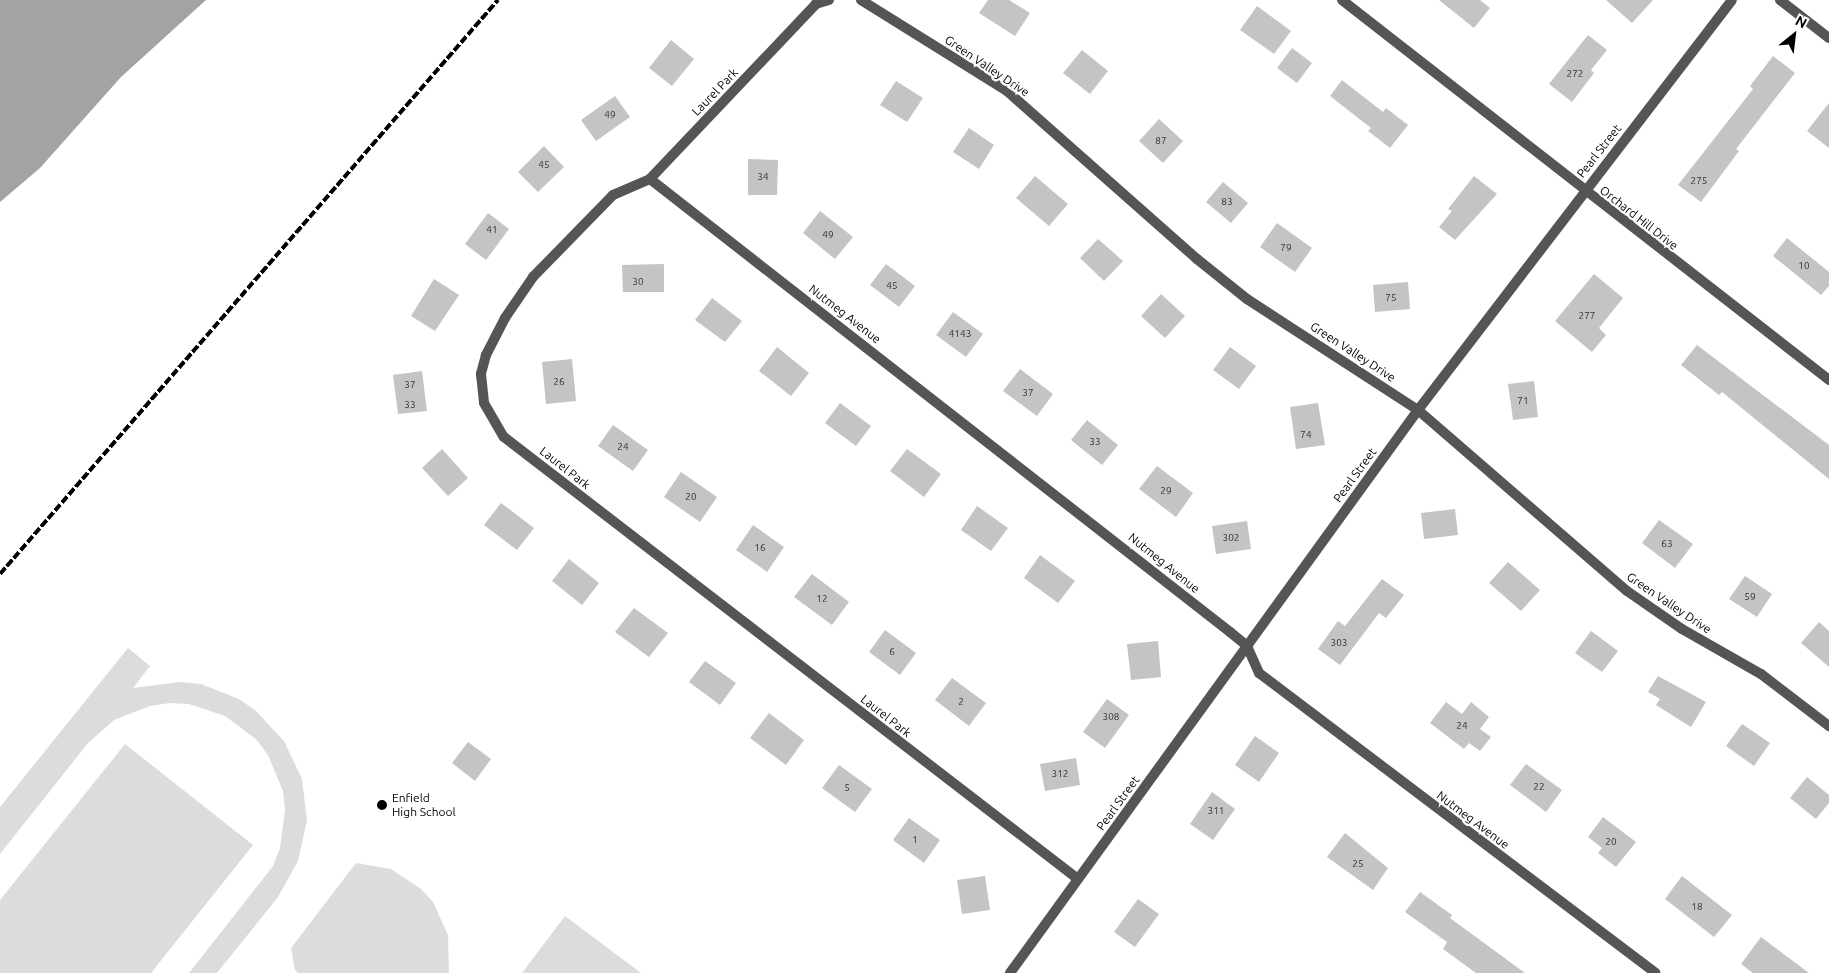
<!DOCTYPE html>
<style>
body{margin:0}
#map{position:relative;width:1829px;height:973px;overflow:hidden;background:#fff;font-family:Ubuntu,sans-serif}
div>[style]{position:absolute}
.green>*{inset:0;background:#dcdcdc}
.water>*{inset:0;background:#a3a3a3}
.building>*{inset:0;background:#c4c4c4}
.minor>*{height:10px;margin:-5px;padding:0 5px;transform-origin:5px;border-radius:5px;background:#555}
.rail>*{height:4px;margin-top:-2px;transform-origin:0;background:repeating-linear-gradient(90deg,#000 0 8px,transparent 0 10.5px)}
.dots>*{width:14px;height:14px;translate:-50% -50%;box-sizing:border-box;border:2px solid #fff;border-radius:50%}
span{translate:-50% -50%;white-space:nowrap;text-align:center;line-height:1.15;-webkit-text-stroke:4.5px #fff;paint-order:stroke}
.number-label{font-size:10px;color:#313131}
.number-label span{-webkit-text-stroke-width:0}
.street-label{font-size:12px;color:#000}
.poi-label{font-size:12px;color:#000}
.left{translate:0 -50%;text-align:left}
.north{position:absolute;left:1769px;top:10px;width:50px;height:50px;-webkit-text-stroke:4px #fff;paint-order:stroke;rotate:29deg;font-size:14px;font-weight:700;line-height:20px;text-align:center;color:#000}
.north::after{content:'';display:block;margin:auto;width:18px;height:22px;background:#000;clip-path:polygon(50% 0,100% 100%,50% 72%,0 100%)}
</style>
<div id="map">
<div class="green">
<i style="clip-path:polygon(128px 648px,150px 666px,133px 688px,179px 682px,201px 684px,239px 699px,256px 711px,284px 741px,302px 779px,307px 820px,298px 861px,278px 897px,217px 973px,189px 973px,273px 866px,280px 848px,285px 810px,283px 791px,268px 755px,256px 739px,225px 716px,189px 704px,170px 703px,150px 706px,114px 720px,88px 743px,0 854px,0 807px)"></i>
<i style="clip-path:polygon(125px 744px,253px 845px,151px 973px,0 973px,0 900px)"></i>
<i style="clip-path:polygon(356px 863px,391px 869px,421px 889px,433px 902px,448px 935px,449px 973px,298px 973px,295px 970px,291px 948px)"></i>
<i style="clip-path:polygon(565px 916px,641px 973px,522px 973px)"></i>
</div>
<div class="water">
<i style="clip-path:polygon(0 0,206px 0,121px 77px,40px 168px,0 202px)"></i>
</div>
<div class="building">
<i style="clip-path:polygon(988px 0,1009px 0,1030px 13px,1015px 36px,979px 13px)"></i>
<i style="clip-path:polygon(1439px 0,1480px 0,1490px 8px,1474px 28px)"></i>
<i style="clip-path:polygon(1606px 0,1653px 0,1632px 23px)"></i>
<i style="clip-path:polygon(1257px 6px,1291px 31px,1274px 54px,1240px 30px)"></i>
<i style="clip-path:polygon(1588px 35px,1607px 50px,1591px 70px,1594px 73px,1572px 102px,1549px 84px)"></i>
<i style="clip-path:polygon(671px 40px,694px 59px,672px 86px,649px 68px)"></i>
<i style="clip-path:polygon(1292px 48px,1312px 63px,1297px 83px,1277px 68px)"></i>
<i style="clip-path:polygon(1082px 50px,1108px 71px,1090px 94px,1063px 73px)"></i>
<i style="clip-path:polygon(1773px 56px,1795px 73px,1736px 149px,1739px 151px,1701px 202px,1678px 185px,1753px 89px,1750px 86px)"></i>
<i style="clip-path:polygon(1342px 80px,1383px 112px,1386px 108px,1408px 125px,1390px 148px,1368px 131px,1371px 128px,1330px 96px)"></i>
<i style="clip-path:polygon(896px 81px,923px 98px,907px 122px,880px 105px)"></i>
<i style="clip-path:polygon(615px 96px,630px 117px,596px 141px,581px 120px)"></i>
<i style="clip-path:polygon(1829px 103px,1829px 148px,1807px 131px)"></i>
<i style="clip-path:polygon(1159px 119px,1183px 141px,1163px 163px,1139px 141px)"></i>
<i style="clip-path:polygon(969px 128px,994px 145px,979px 169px,953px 152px)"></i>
<i style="clip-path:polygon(544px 146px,564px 167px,538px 192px,518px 172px)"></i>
<i style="clip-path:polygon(748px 159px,778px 160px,777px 195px,748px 195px)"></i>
<i style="clip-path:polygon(1035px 176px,1068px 204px,1049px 226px,1016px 198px)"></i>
<i style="clip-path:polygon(1474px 176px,1497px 194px,1455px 240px,1439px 227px,1452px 211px,1448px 209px)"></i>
<i style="clip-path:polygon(1223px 182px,1248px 203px,1231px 223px,1206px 202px)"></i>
<i style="clip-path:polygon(820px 211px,853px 237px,835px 259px,803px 233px)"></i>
<i style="clip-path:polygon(488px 213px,509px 229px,486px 260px,465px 244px)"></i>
<i style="clip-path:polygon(1277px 223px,1312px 248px,1295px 272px,1260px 247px)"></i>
<i style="clip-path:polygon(1787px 238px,1829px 272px,1829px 286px,1821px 295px,1773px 256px)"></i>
<i style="clip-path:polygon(1098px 239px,1123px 261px,1104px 281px,1080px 258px)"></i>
<i style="clip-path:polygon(664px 264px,664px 292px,623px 292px,622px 265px)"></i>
<i style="clip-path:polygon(886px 264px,915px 286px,899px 307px,870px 285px)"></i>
<i style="clip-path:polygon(1594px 274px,1623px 298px,1599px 328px,1606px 335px,1592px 352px,1555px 321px)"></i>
<i style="clip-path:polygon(434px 279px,459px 295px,435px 331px,411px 316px)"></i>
<i style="clip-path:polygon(1408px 282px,1410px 309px,1375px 312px,1373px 285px)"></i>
<i style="clip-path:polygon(1161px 294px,1185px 316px,1165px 338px,1141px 316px)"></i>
<i style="clip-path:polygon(712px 298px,742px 321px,725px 342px,695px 320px)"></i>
<i style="clip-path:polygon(953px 312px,983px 334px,966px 357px,936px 335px)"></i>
<i style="clip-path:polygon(1697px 345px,1829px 445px,1829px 479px,1722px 392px,1719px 395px,1681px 365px)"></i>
<i style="clip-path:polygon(777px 347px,809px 373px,791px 396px,759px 371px)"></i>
<i style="clip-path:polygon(1230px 347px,1256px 366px,1239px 389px,1213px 370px)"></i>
<i style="clip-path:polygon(572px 359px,576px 401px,546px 404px,542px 362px)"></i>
<i style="clip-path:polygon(1020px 369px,1053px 394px,1037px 416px,1003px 391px)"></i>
<i style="clip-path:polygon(422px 371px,427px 411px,398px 414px,393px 375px)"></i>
<i style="clip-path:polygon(1534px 381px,1538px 417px,1513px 420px,1508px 384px)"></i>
<i style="clip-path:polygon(840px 403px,871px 426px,856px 446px,825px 423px)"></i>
<i style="clip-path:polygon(1318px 403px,1325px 445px,1296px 449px,1290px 407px)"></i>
<i style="clip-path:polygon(1087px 420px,1118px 445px,1102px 465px,1071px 440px)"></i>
<i style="clip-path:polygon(613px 425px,648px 450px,633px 471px,598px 446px)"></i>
<i style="clip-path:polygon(442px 449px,468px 478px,448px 496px,422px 468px)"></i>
<i style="clip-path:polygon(907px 449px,941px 474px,924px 497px,890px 471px)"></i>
<i style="clip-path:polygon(1157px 466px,1193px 493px,1176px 517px,1139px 489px)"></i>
<i style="clip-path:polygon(681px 472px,717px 497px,700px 522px,664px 497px)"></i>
<i style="clip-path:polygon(501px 503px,534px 528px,517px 550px,484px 525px)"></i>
<i style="clip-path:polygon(977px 506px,1008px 528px,991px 551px,961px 530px)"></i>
<i style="clip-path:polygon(1455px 509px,1458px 535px,1424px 539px,1421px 513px)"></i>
<i style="clip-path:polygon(1659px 520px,1693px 544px,1675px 568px,1642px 543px)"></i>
<i style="clip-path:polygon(1247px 521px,1251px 549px,1216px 554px,1212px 526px)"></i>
<i style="clip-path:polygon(753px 525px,784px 547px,767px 572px,736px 550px)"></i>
<i style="clip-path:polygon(1040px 555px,1075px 581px,1058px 603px,1024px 578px)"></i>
<i style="clip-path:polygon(569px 559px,599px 583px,582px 605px,552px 581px)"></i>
<i style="clip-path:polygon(1508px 562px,1540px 590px,1521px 611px,1489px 583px)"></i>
<i style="clip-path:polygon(812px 574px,849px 602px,832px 625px,794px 597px)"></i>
<i style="clip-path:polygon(1745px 576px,1772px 594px,1757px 617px,1729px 599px)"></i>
<i style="clip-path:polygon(1382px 579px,1404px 595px,1386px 618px,1379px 613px,1340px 665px,1318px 649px,1338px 621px,1345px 626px)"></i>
<i style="clip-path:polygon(634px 608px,668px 633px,649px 657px,615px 632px)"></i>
<i style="clip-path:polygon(1819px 622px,1829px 631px,1829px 667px,1801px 643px)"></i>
<i style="clip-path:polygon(885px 630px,916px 653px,900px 675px,869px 652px)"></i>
<i style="clip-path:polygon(1591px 631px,1618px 651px,1602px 672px,1575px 653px)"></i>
<i style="clip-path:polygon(1158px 641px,1161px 677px,1131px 680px,1127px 644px)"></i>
<i style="clip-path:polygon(705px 661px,736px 683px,720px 705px,689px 682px)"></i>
<i style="clip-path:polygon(1658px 676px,1706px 702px,1691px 727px,1656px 705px,1660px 699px,1648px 692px)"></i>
<i style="clip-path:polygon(952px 678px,986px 703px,969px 726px,935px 700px)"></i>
<i style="clip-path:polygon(1107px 699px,1129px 715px,1105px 748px,1083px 732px)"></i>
<i style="clip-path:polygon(1446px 702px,1462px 714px,1471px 702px,1489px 717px,1480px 729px,1491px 737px,1480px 751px,1469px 743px,1464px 749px,1430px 723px)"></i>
<i style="clip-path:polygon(769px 713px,804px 740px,786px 765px,750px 738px)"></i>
<i style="clip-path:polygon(1742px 724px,1770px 743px,1754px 766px,1726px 746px)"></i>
<i style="clip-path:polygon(1255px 736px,1279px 753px,1259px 782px,1235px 765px)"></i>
<i style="clip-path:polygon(468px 742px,491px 759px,475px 781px,452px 763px)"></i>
<i style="clip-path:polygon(1076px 758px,1080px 785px,1045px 791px,1040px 764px)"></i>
<i style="clip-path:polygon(1526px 764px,1562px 790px,1546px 812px,1510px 785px)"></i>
<i style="clip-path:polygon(839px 765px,872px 789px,855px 812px,822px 788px)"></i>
<i style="clip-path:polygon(1807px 777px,1829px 795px,1829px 803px,1816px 819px,1790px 798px)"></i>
<i style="clip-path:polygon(1212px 792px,1235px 809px,1213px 840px,1190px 824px)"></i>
<i style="clip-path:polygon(1603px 817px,1636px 842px,1616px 867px,1598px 853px,1602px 848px,1588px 837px)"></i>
<i style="clip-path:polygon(909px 818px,940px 840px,924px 863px,893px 840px)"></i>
<i style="clip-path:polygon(1345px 833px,1388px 868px,1373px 890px,1327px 857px)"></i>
<i style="clip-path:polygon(985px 876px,990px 910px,962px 914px,957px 880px)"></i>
<i style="clip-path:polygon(1682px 876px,1732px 915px,1714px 937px,1665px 899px)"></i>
<i style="clip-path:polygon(1420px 892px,1452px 915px,1450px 918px,1525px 973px,1476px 973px,1443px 949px,1447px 942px,1405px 912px)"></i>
<i style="clip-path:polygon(1138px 899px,1159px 914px,1135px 947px,1114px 932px)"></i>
<i style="clip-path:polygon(1761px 937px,1809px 973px,1753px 973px,1741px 964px)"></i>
</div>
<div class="minor">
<i style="left:829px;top:0;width:14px;rotate:163deg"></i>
<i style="left:816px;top:4px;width:241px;rotate:133.5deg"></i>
<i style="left:650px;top:179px;width:40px;rotate:156.6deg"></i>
<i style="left:613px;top:195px;width:115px;rotate:134.3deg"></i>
<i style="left:533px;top:277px;width:50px;rotate:124.3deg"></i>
<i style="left:505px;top:318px;width:42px;rotate:117.2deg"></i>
<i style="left:486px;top:355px;width:20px;rotate:105deg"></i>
<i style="left:481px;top:374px;width:29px;rotate:84deg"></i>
<i style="left:484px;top:403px;width:39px;rotate:60deg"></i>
<i style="left:504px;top:437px;width:724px;rotate:37.6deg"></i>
<i style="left:861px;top:0;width:172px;rotate:31.9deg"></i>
<i style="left:1007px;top:91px;width:254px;rotate:41.5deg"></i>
<i style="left:1197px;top:259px;width:64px;rotate:38.7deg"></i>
<i style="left:1247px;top:299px;width:204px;rotate:33deg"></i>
<i style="left:1418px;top:410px;width:276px;rotate:40.9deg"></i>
<i style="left:1627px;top:591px;width:67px;rotate:34.6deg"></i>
<i style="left:1682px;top:629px;width:91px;rotate:29.7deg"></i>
<i style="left:1761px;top:674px;width:86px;rotate:37.4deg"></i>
<i style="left:1342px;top:0;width:618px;rotate:37.96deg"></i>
<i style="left:1780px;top:0;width:62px;rotate:37.8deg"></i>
<i style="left:650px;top:179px;width:736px;rotate:37.99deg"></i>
<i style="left:1230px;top:632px;width:22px;rotate:39deg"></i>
<i style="left:1247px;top:646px;width:30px;rotate:66deg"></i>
<i style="left:1259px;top:673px;width:497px;rotate:37.1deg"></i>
<i style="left:1010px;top:973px;width:695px;rotate:-54.07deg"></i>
<i style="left:1418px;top:410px;width:516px;rotate:-52.55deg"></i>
</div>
<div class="rail">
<i style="left:0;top:574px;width:760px;rotate:-49.06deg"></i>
</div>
<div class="dots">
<i style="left:382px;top:805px;background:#000"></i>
</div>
<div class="number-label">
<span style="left:1575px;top:74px">272</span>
<span style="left:610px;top:115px">49</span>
<span style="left:1161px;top:141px">87</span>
<span style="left:544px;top:165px">45</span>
<span style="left:763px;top:177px">34</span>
<span style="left:1699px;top:181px">275</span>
<span style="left:1227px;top:202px">83</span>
<span style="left:492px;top:230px">41</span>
<span style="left:828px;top:235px">49</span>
<span style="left:1286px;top:248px">79</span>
<span style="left:1804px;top:266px">10</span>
<span style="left:638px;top:282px">30</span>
<span style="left:892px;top:286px">45</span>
<span style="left:1391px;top:298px">75</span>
<span style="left:1587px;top:316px">277</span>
<span style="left:960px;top:334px">4143</span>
<span style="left:559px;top:382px">26</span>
<span style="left:410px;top:385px">37</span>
<span style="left:1028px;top:393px">37</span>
<span style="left:1523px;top:401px">71</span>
<span style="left:410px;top:405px">33</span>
<span style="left:1306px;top:435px">74</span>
<span style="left:1095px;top:442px">33</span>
<span style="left:623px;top:447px">24</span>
<span style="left:1166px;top:491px">29</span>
<span style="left:691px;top:497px">20</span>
<span style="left:1231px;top:538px">302</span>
<span style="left:1667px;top:544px">63</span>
<span style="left:760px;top:548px">16</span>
<span style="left:1750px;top:597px">59</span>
<span style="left:822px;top:599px">12</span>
<span style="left:1339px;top:643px">303</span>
<span style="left:892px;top:652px">6</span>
<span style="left:961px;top:702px">2</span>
<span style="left:1111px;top:717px">308</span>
<span style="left:1462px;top:726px">24</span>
<span style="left:1060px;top:774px">312</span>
<span style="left:1539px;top:787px">22</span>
<span style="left:847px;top:788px">5</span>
<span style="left:1216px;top:811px">311</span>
<span style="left:915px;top:840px">1</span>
<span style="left:1611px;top:842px">20</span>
<span style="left:1358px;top:864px">25</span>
<span style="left:1697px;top:907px">18</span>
</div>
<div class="street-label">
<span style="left:987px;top:66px;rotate:34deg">Green Valley Drive</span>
<span style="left:715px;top:92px;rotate:-46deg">Laurel Park</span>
<span style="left:1599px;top:151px;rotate:-52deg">Pearl Street</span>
<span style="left:1639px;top:218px;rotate:38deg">Orchard Hill Drive</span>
<span style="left:845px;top:314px;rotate:38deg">Nutmeg Avenue</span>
<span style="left:1353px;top:352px;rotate:33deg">Green Valley Drive</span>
<span style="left:565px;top:468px;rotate:38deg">Laurel Park</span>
<span style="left:1355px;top:475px;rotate:-54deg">Pearl Street</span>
<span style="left:1164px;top:563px;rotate:39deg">Nutmeg Avenue</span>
<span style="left:1669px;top:603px;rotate:34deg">Green Valley Drive</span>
<span style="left:886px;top:716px;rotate:38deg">Laurel Park</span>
<span style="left:1118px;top:803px;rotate:-54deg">Pearl Street</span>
<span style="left:1473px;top:820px;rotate:37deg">Nutmeg Avenue</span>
</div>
<div class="poi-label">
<span class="left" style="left:392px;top:805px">Enfield<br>High School</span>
</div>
<div class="north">N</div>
</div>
